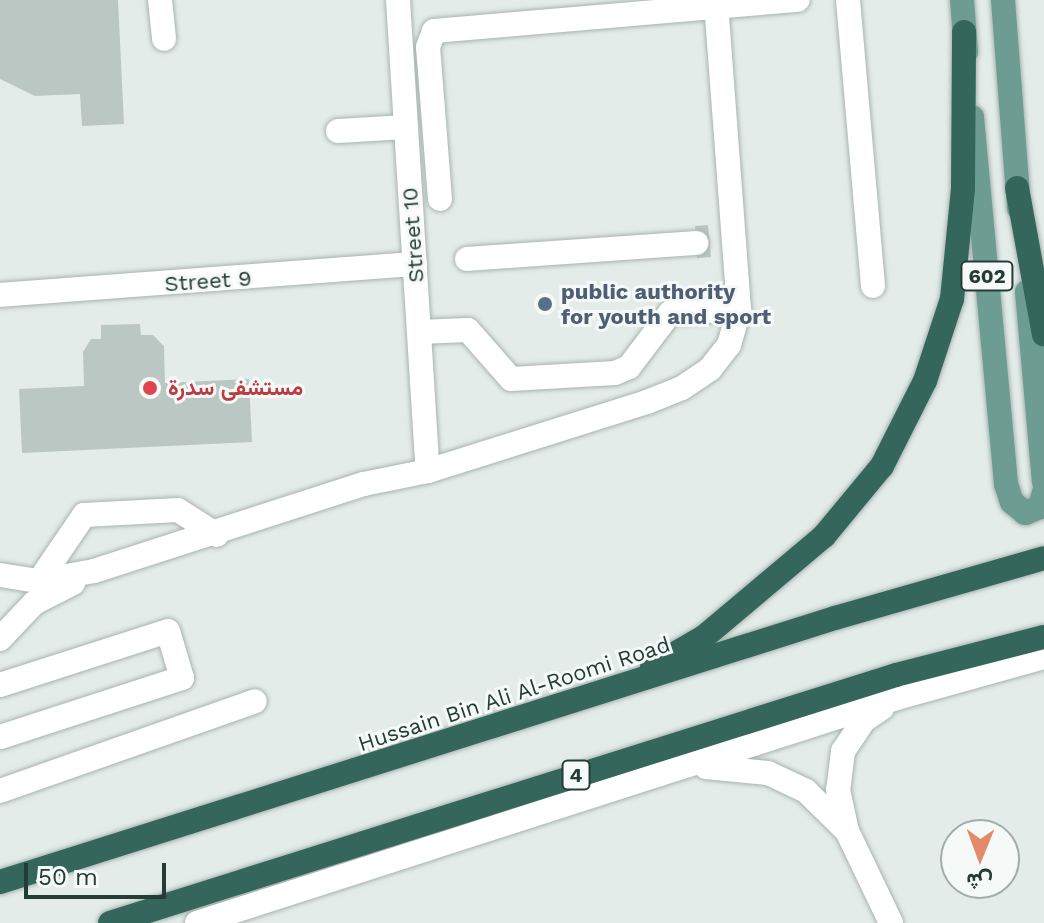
<!DOCTYPE html>
<meta charset="utf-8">
<style>
body{margin:0}
#map{position:relative;width:1044px;height:923px;overflow:hidden;background:#e4ece9;font-family:"Work Sans",Vazirmatn,sans-serif}
div>[style]{position:absolute}
.building>*{inset:0;background:#bac7c2}
.roads{filter:drop-shadow(0 0 2px #a7b4b0) drop-shadow(0 0 2px #a7b4b0)}
.minor>*{height:24px;margin:-12px;padding:0 12px;transform-origin:12px;border-radius:12px;background:#fff}
.major>*{height:24px;margin:-12px;padding:0 12px;transform-origin:12px;border-radius:12px;background:#6d9d92}
.highway>*{height:24px;margin:-12px;padding:0 12px;transform-origin:12px;border-radius:12px;background:#34665c}
.dots>*{width:22px;height:22px;translate:-50% -50%;box-sizing:border-box;border:4px solid #f5f9f7;border-radius:50%}
span{translate:-50% -50%;white-space:nowrap;text-align:center;line-height:1.15;-webkit-text-stroke:6px #f5f9f7;paint-order:stroke}
.shield-label span{padding:2px 6px;background:#f5f9f7;border:2px solid;border-radius:6px;-webkit-text-stroke-width:0}
.shield-label{font-size:20px;color:#253c36;font-weight:700}
.street-label{font-size:22px;color:#253c36}
.service-label{font-size:22px;color:#4e5e75;font-weight:700}
.left{translate:0 -50%;text-align:left}
.health-label{font-size:22px;color:#be3a42;font-weight:700}
.north{position:absolute;left:940px;top:819px;width:80px;height:80px;box-sizing:border-box;background:#f5f9f7;border:2px solid #a2adaa;border-radius:50%;rotate:181deg;font-size:22px;font-weight:700;line-height:32px;text-align:center;color:#253c36}
.north::after{content:'';display:block;margin:auto;width:28px;height:36px;background:#e48a6a;clip-path:polygon(50% 0,100% 100%,50% 72%,0 100%)}
.scale{position:absolute;left:24px;top:863px;width:142px;height:36px;box-sizing:border-box;border:4px solid #253c36;border-top:0;padding-left:10px;font-size:24px;line-height:28px;white-space:nowrap;color:#253c36;-webkit-text-stroke:6px #f5f9f7;paint-order:stroke}
</style>
<div id="map">
<div class="building">
<i style="clip-path:polygon(0 0,118px 0,124px 124px,82px 126px,80px 94px,35px 96px,0 79px)"></i>
<i style="clip-path:polygon(708px 225px,711px 257px,697px 258px,695px 226px)"></i>
<i style="clip-path:polygon(140px 324px,141px 335px,153px 335px,164px 346px,165px 383px,249px 379px,252px 442px,22px 453px,19px 389px,84px 386px,83px 352px,91px 339px,101px 339px,101px 325px)"></i>
</div>
<div class="roads">
<div class="minor">
<i style="left:160px;top:0;width:39px;rotate:84deg"></i>
<i style="left:398px;top:0;width:472px;rotate:86.4deg"></i>
<i style="left:848px;top:0;width:287px;rotate:85deg"></i>
<i style="left:338px;top:131px;width:68px;rotate:-3.4deg"></i>
<i style="left:440px;top:199px;width:152px;rotate:-94.5deg"></i>
<i style="left:428px;top:47px;width:17px;rotate:-69deg"></i>
<i style="left:434px;top:31px;width:365px;rotate:-4.9deg"></i>
<i style="left:467px;top:259px;width:230px;rotate:-4deg"></i>
<i style="left:0;top:295px;width:416px;rotate:-4.3deg"></i>
<i style="left:419px;top:332px;width:49px;rotate:-2.3deg"></i>
<i style="left:468px;top:330px;width:65px;rotate:48.7deg"></i>
<i style="left:511px;top:379px;width:104px;rotate:-3.3deg"></i>
<i style="left:615px;top:373px;width:15px;rotate:-23deg"></i>
<i style="left:629px;top:367px;width:68px;rotate:-52.8deg"></i>
<i style="left:670px;top:313px;width:69px;rotate:-3.3deg"></i>
<i style="left:0;top:575px;width:39px;rotate:9deg"></i>
<i style="left:39px;top:581px;width:56px;rotate:-10.3deg"></i>
<i style="left:94px;top:571px;width:284px;rotate:-17.9deg"></i>
<i style="left:364px;top:484px;width:65px;rotate:-11.5deg"></i>
<i style="left:428px;top:471px;width:230px;rotate:-17.5deg"></i>
<i style="left:647px;top:402px;width:38px;rotate:-22deg"></i>
<i style="left:682px;top:388px;width:34px;rotate:-34deg"></i>
<i style="left:710px;top:369px;width:31px;rotate:-52deg"></i>
<i style="left:729px;top:345px;width:37px;rotate:-74deg"></i>
<i style="left:739px;top:309px;width:310px;rotate:-94.3deg"></i>
<i style="left:39px;top:581px;width:80px;rotate:-55.7deg"></i>
<i style="left:84px;top:515px;width:94px;rotate:-3deg"></i>
<i style="left:178px;top:510px;width:46px;rotate:32.7deg"></i>
<i style="left:0;top:639px;width:50px;rotate:-46.6deg"></i>
<i style="left:34px;top:603px;width:44px;rotate:-27.1deg"></i>
<i style="left:0;top:685px;width:176px;rotate:-17.8deg"></i>
<i style="left:168px;top:631px;width:49px;rotate:73.4deg"></i>
<i style="left:182px;top:678px;width:191px;rotate:162deg"></i>
<i style="left:882px;top:708px;width:22px;rotate:146deg"></i>
<i style="left:864px;top:720px;width:37px;rotate:124deg"></i>
<i style="left:843px;top:751px;width:39px;rotate:97deg"></i>
<i style="left:838px;top:790px;width:42px;rotate:77.6deg"></i>
<i style="left:847px;top:831px;width:102px;rotate:64.4deg"></i>
<i style="left:706px;top:767px;width:62px;rotate:5.5deg"></i>
<i style="left:768px;top:773px;width:42px;rotate:25.3deg"></i>
<i style="left:806px;top:791px;width:57px;rotate:44.3deg"></i>
<i style="left:0;top:791px;width:270px;rotate:-19.4deg"></i>
<i style="left:197px;top:923px;width:735px;rotate:-17.82deg"></i>
<i style="left:897px;top:698px;width:153px;rotate:-15.6deg"></i>
</div>
<div class="major">
<i style="left:962px;top:0;width:52px;rotate:85.6deg"></i>
<i style="left:1003px;top:0;width:209px;rotate:85.6deg"></i>
<i style="left:972px;top:117px;width:369px;rotate:84.7deg"></i>
<i style="left:1006px;top:484px;width:19px;rotate:72deg"></i>
<i style="left:1012px;top:502px;width:17px;rotate:40deg"></i>
<i style="left:1025px;top:513px;width:16px;rotate:-22deg"></i>
<i style="left:1040px;top:507px;width:16px;rotate:-75deg"></i>
<i style="left:1027px;top:292px;width:190px;rotate:84.9deg"></i>
</div>
<div class="highway">
<i style="left:1017px;top:188px;width:149px;rotate:79.6deg"></i>
<i style="left:652px;top:667px;width:60px;rotate:-30deg"></i>
<i style="left:704px;top:637px;width:157px;rotate:-40.1deg"></i>
<i style="left:824px;top:536px;width:91px;rotate:-50.4deg"></i>
<i style="left:882px;top:466px;width:95px;rotate:-63.2deg"></i>
<i style="left:925px;top:381px;width:86px;rotate:-71.8deg"></i>
<i style="left:952px;top:299px;width:112px;rotate:-84.3deg"></i>
<i style="left:963px;top:188px;width:156px;rotate:-89.6deg"></i>
<i style="left:0;top:882px;width:876px;rotate:-17.55deg"></i>
<i style="left:835px;top:618px;width:217px;rotate:-16deg"></i>
<i style="left:110px;top:923px;width:824px;rotate:-17.51deg"></i>
<i style="left:896px;top:675px;width:153px;rotate:-14.4deg"></i>
</div>
</div>
<div class="dots">
<i style="left:545px;top:304px;background:#5c6f8a"></i>
<i style="left:150px;top:388px;background:#e0444e"></i>
</div>
<div class="shield-label">
<span style="left:987px;top:276px">602</span>
<span style="left:576px;top:775px">4</span>
</div>
<div class="street-label">
<span style="left:413px;top:235px;rotate:-94deg">Street 10</span>
<span style="left:208px;top:281px;rotate:-4deg">Street 9</span>
<span style="left:514px;top:694px;rotate:-18deg">Hussain Bin Ali Al-Roomi Road</span>
</div>
<div class="service-label">
<span class="left" style="left:561px;top:304px">public authority<br>for youth and sport</span>
</div>
<div class="health-label">
<span class="left" style="left:168px;top:388px">مستشفى سدرة</span>
</div>
<div class="north">ش</div>
<div class="scale">50 m</div>
</div>
